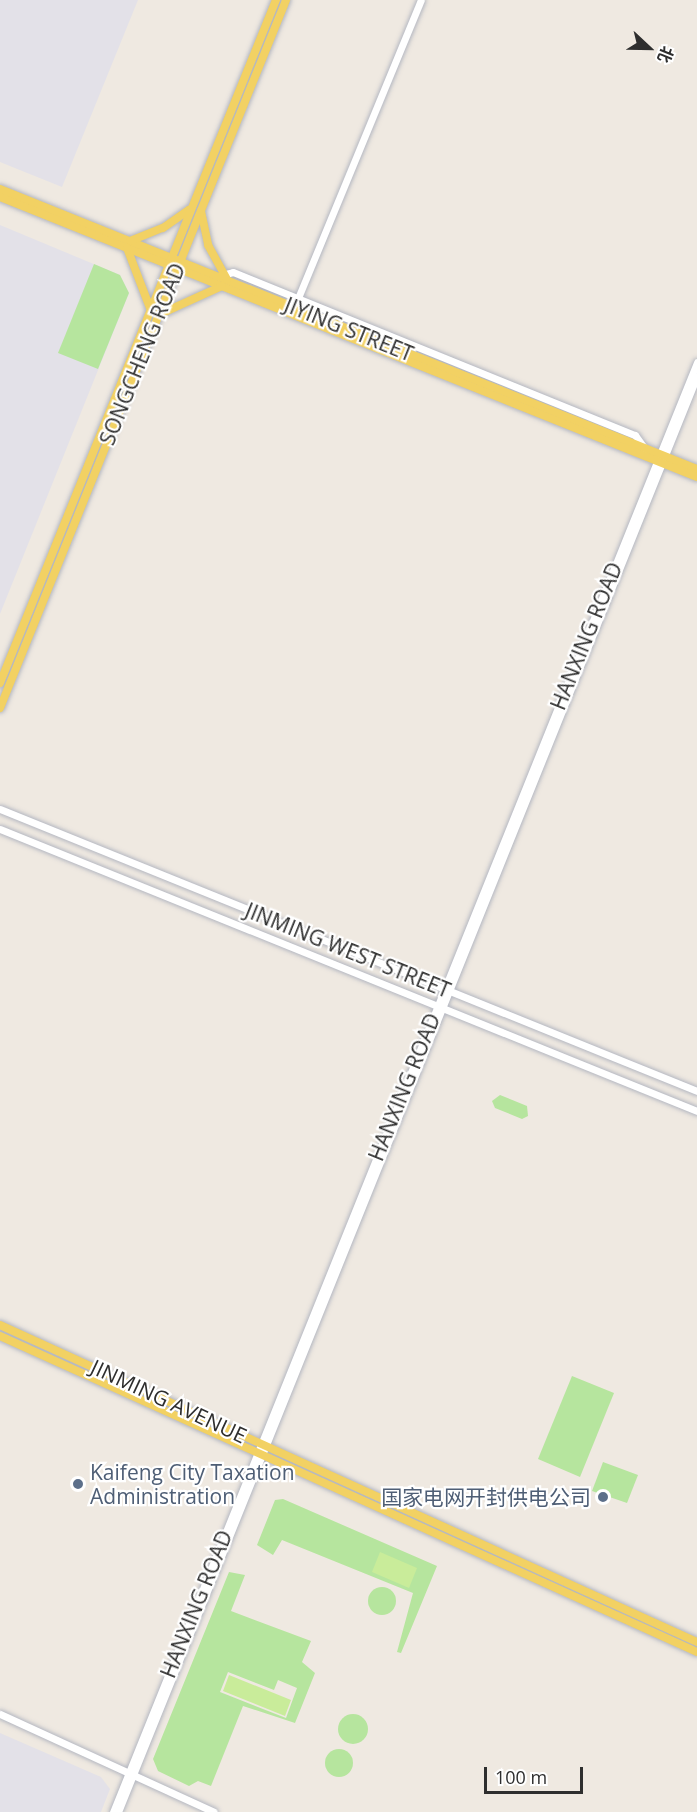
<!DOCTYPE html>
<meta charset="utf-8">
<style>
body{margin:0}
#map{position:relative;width:697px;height:1812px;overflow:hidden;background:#efe9e1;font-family:"Open Sans","Noto Sans SC",sans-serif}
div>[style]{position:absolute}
.industrial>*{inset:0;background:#e3e1e8}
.green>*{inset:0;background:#b6e59e}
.round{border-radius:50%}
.pitch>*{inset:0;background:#c9ec9a}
.roads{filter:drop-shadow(0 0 2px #b4b7c1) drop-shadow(0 0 2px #b4b7c1)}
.minor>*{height:7px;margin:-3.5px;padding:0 3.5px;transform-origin:3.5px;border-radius:3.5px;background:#fff}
.major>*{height:8px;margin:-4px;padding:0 4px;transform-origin:4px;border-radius:4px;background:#f2d163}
.dots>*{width:16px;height:16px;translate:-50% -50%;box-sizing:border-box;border:3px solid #fff;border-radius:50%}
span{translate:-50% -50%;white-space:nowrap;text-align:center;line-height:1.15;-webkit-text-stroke:4.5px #fff;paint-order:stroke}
.street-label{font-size:21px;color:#2e2e2e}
.service-label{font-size:21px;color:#4e5e75}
.left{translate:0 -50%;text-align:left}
.right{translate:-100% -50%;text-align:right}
.north{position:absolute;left:619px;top:18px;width:60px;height:60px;-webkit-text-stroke:4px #fff;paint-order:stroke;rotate:112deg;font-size:16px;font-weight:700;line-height:24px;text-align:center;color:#2e2e2e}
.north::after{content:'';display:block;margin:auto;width:21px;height:27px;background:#2e2e2e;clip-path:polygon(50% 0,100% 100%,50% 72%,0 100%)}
.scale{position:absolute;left:484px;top:1767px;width:99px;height:27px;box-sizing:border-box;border:3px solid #2e2e2e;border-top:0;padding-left:8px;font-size:18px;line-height:21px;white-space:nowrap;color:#2e2e2e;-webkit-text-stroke:4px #fff;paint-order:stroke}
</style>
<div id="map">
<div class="industrial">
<i style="clip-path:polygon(0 0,138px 0,62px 187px,0 162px)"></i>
<i style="clip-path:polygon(0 225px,120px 275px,129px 293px,0 614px)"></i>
<i style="clip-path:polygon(0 1733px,101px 1777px,110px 1789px,101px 1812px,0 1812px)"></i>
</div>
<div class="green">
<i style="clip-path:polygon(94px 264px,120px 275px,129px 293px,98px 369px,58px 353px)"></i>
<i style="clip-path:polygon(500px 1095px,527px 1106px,528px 1116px,522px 1119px,495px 1108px,492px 1101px)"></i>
<i style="clip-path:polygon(572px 1376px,614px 1393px,580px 1477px,538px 1459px)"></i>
<i style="clip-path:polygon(603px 1462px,638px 1475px,627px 1503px,592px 1491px)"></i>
<i style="clip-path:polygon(283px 1499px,437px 1566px,401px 1653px,397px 1652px,413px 1593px,282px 1540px,273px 1555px,257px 1545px,275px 1500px)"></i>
<i style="clip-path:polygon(evenodd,229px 1572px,245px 1575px,231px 1611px,311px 1641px,302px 1662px,315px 1673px,295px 1723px,243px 1706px,211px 1786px,198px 1781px,189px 1786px,158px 1771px,153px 1759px,229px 1572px,228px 1672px,274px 1690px,278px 1680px,297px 1688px,286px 1718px,220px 1692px,228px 1672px)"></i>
<i class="round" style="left:368px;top:1587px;width:28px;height:28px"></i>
<i class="round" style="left:338px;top:1714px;width:30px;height:30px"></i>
<i class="round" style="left:325px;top:1749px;width:28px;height:28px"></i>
</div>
<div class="pitch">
<i style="clip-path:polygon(380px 1552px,417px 1568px,409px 1588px,372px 1572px)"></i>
<i style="clip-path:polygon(229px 1675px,291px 1700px,285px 1716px,223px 1691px)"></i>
</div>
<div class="roads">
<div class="minor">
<i style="left:222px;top:275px;width:11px;rotate:-15deg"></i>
<i style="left:233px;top:272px;width:434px;rotate:22.1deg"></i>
<i style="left:635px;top:435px;width:17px;rotate:54deg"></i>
<i style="left:298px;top:298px;width:322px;rotate:-67.6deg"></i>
<i style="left:0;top:809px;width:752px;rotate:22.03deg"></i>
<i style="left:0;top:829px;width:752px;rotate:22.03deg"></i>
<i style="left:0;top:1714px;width:235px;rotate:24.6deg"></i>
<i style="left:113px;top:1812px;width:1563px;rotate:-68.06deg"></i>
<i style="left:118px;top:1812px;width:1548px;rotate:-68.04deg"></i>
</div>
<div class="major">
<i style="left:0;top:189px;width:751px;rotate:21.89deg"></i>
<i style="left:0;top:197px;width:751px;rotate:21.89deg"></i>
<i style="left:201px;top:211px;width:35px;rotate:78deg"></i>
<i style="left:208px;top:245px;width:39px;rotate:61deg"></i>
<i style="left:130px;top:241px;width:35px;rotate:-22deg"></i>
<i style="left:163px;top:228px;width:32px;rotate:-35deg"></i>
<i style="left:127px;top:248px;width:64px;rotate:69deg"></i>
<i style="left:158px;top:315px;width:70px;rotate:-24.4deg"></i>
<i style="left:0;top:683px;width:737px;rotate:-68deg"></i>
<i style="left:0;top:708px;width:764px;rotate:-68deg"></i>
<i style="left:0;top:1325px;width:766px;rotate:24.46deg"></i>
<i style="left:0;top:1336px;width:765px;rotate:24.39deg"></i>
</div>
</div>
<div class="dots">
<i style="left:78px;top:1484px;background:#5c6f8a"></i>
<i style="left:603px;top:1497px;background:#5c6f8a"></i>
</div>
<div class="street-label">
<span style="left:349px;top:329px;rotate:22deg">JIYING STREET</span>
<span style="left:142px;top:354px;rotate:-68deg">SONGCHENG ROAD</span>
<span style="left:586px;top:636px;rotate:-68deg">HANXING ROAD</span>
<span style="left:348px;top:950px;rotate:22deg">JINMING WEST STREET</span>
<span style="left:404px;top:1087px;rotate:-68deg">HANXING ROAD</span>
<span style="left:169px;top:1401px;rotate:25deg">JINMING AVENUE</span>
<span style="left:196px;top:1604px;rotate:-68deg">HANXING ROAD</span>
</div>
<div class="service-label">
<span class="left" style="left:90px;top:1484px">Kaifeng City Taxation<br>Administration</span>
<span class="right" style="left:591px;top:1497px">国家电网开封供电公司</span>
</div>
<div class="north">北</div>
<div class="scale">100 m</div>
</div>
